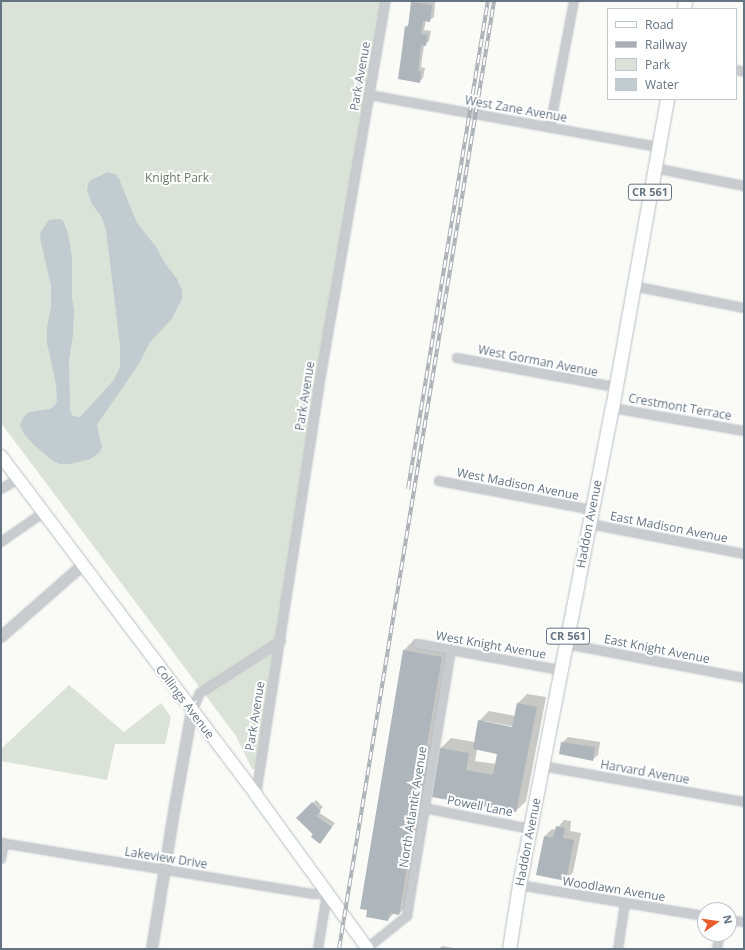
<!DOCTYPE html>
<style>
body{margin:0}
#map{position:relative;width:745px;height:950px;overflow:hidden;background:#fafaf7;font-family:"Open Sans",sans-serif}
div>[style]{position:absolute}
.green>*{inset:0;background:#dbe2d8}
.water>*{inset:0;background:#c2cbd0}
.shadow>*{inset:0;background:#0003}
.building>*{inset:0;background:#aeb6bc}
.roads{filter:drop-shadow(0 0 1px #babfc4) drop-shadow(0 0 1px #babfc4)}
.minor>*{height:8px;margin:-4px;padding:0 4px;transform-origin:4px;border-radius:4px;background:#c8cccf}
.tertiary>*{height:10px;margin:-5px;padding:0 5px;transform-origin:5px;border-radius:5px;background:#c8cccf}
.secondary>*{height:12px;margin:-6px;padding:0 6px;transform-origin:6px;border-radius:6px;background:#fff}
.primary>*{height:13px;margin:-6.5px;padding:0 6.5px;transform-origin:6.5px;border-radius:6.5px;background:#fff}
.rail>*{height:4px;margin-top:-2px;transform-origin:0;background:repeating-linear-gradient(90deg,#fff 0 8px,#a8aeb4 0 16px);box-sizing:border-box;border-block:1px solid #a8aeb4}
span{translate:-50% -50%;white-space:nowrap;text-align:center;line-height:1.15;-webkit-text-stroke:4px #fff;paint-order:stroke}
.shield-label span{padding:1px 3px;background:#fff;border:1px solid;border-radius:3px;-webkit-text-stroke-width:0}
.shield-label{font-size:11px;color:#647483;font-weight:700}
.street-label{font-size:12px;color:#647483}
.park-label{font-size:12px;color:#667a63}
.frame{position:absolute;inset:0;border:2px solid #647483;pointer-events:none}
.legend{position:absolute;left:607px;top:8px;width:130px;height:92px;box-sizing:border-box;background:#fff;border:1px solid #c1c7cd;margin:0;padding:5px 7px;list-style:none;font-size:12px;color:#647483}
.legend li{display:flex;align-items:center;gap:8px;height:20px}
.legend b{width:20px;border:1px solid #c1c7cd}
.north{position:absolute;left:697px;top:902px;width:40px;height:40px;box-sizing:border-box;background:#fff;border:1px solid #c1c7cd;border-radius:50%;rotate:77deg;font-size:11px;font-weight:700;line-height:16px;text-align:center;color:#647483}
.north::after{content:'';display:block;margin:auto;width:14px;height:18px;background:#e75c2a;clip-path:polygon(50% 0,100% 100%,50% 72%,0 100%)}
</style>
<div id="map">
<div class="green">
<i style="clip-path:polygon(1px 1px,385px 1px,260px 768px,252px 769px,236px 736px,1px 423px)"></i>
<i style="clip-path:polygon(69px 685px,124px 732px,161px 703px,171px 717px,165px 744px,115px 744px,107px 780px,1px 761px,1px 749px)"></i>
</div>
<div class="water">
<i style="clip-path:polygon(108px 172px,115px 174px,119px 179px,137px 223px,157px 248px,164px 262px,177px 279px,182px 290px,182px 299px,171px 320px,150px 342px,139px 364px,100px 420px,97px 426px,102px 447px,99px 453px,90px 459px,70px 464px,60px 464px,53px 461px,34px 445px,24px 434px,20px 425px,23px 418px,29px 412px,50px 409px,55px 405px,57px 401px,56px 384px,47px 343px,47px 328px,51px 307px,51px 285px,41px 243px,40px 233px,49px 220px,60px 219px,63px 221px,68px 233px,72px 258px,72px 297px,74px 311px,73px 334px,69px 360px,70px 411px,73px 416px,80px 417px,114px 380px,120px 367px,120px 345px,106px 230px,102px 218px,92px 204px,87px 190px,88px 184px,91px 180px)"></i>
</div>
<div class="shadow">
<i style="clip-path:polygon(412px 1px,435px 2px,434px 17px,430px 20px,426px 20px,424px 30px,431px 31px,429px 41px,424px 45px,421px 67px,425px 68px,423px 78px,419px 82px,406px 27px,409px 24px)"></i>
<i style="clip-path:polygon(415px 639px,453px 646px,410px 903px,399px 914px,394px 913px,388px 920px,404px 650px)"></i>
<i style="clip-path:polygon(evenodd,527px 694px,546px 697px,526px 801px,516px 811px,433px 797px,441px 748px,451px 738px,475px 742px,479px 721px,489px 711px,515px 716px,517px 704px,527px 694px,485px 721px,517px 727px,517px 729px,485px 723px,485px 721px,527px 694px,477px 749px,498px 753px,496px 764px,475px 761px,477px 749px)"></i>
<i style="clip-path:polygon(568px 737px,600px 742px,598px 755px,592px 760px,562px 743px)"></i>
<i style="clip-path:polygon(316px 800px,323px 807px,318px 812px,335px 823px,320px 843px,298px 818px)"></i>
<i style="clip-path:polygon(564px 820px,571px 821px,570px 831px,581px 833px,573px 872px,566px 880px,545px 836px,552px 829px,556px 830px)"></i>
<i style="clip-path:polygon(442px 946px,459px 949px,439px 949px)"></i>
</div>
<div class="building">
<i style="clip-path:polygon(411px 2px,432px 5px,430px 22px,423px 21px,421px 34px,428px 35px,426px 46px,421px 45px,418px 71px,421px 71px,420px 83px,398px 79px,402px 50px,405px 26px,408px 27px)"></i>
<i style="clip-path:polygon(403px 650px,442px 657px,427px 745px,430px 746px,421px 796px,419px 795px,399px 915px,390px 913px,388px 921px,366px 917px,367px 910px,360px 909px)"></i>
<i style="clip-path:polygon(517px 703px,537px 707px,516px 812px,432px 797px,440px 748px,469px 753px,466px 770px,493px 775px,497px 754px,473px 749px,478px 720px,512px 727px)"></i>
<i style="clip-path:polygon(561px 742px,595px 747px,593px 761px,559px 754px)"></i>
<i style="clip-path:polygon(312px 802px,321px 811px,316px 816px,332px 827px,320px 844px,311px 837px,313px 834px,296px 818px)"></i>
<i style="clip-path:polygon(556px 826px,565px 828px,563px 838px,574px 840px,566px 881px,536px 875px,544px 836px,553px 838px)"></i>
</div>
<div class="roads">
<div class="minor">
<i style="left:736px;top:70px;width:8px;rotate:14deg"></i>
<i style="left:369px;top:95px;width:294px;rotate:10.2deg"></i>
<i style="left:550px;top:127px;width:128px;rotate:-79.2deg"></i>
<i style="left:654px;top:168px;width:92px;rotate:11.3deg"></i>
<i style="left:633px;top:286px;width:113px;rotate:11.2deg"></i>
<i style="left:457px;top:358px;width:161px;rotate:10.4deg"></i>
<i style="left:612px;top:408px;width:134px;rotate:9.9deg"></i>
<i style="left:439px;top:481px;width:157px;rotate:10.7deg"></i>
<i style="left:1px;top:489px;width:20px;rotate:-30deg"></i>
<i style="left:590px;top:524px;width:157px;rotate:11deg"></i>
<i style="left:1px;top:542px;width:51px;rotate:-34.6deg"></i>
<i style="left:418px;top:644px;width:144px;rotate:10.4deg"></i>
<i style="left:566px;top:644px;width:181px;rotate:10.8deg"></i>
<i style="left:192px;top:711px;width:20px;rotate:-66deg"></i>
<i style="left:200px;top:693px;width:96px;rotate:-32.7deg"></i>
<i style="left:542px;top:766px;width:205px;rotate:10.1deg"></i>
<i style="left:256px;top:795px;width:413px;rotate:-81.2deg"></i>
<i style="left:319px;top:387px;width:392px;rotate:-80.2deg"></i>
<i style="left:424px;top:808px;width:108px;rotate:11.2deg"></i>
<i style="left:1px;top:843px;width:315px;rotate:9.3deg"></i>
<i style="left:312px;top:894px;width:15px"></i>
<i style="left:327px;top:894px;width:56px;rotate:99.3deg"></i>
<i style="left:1px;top:859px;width:16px;rotate:-79deg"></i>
<i style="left:519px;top:885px;width:189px;rotate:9.5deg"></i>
<i style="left:729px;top:920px;width:15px;rotate:8deg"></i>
<i style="left:366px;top:949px;width:53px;rotate:-38.8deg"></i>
<i style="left:407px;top:916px;width:270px;rotate:-80.6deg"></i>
<i style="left:618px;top:949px;width:46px;rotate:-81.2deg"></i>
<i style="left:717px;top:949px;width:15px;rotate:-79deg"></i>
</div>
<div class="tertiary">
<i style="left:1px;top:637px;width:109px;rotate:-41.3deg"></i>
<i style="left:152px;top:949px;width:145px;rotate:-80.9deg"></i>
<i style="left:175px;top:806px;width:97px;rotate:-79.9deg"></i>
</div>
<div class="secondary">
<i style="left:1px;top:456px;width:424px;rotate:53deg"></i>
<i style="left:256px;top:795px;width:190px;rotate:54deg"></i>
</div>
<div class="primary">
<i style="left:684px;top:9px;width:8px;rotate:-83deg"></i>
<i style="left:509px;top:949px;width:65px;rotate:-81.1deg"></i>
<i style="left:519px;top:885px;width:486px;rotate:-79deg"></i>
<i style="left:612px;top:408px;width:314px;rotate:-79.9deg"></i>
</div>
</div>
<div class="rail">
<i style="left:408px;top:489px;width:495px;rotate:-80.7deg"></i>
<i style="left:339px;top:949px;width:961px;rotate:-80.71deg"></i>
</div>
<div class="shield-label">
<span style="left:650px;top:192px">CR 561</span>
<span style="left:568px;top:636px">CR 561</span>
</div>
<div class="street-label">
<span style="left:360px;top:76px;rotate:-80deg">Park Avenue</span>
<span style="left:516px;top:109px;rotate:10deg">West Zane Avenue</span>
<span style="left:538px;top:361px;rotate:11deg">West Gorman Avenue</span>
<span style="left:305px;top:396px;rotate:-81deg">Park Avenue</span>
<span style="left:680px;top:407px;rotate:10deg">Crestmont Terrace</span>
<span style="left:518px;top:484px;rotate:11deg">West Madison Avenue</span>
<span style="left:589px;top:524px;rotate:-79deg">Haddon Avenue</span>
<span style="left:669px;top:527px;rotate:11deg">East Madison Avenue</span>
<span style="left:491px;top:645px;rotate:10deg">West Knight Avenue</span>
<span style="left:657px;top:649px;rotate:11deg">East Knight Avenue</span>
<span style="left:185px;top:702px;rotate:53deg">Collings Avenue</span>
<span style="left:255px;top:716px;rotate:-81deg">Park Avenue</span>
<span style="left:645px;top:772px;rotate:10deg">Harvard Avenue</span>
<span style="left:480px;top:806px;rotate:11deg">Powell Lane</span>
<span style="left:413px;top:807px;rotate:-81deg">North Atlantic Avenue</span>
<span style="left:528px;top:842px;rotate:-79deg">Haddon Avenue</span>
<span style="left:166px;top:858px;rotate:9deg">Lakeview Drive</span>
<span style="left:614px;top:889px;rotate:9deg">Woodlawn Avenue</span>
</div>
<div class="park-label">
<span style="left:177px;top:178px">Knight Park</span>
</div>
<div class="frame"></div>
<ul class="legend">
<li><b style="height:5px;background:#fff"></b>Road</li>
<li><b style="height:5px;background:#a8aeb4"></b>Railway</li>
<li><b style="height:11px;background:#dbe2d8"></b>Park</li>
<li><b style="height:11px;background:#c2cbd0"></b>Water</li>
</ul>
<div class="north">N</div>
</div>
